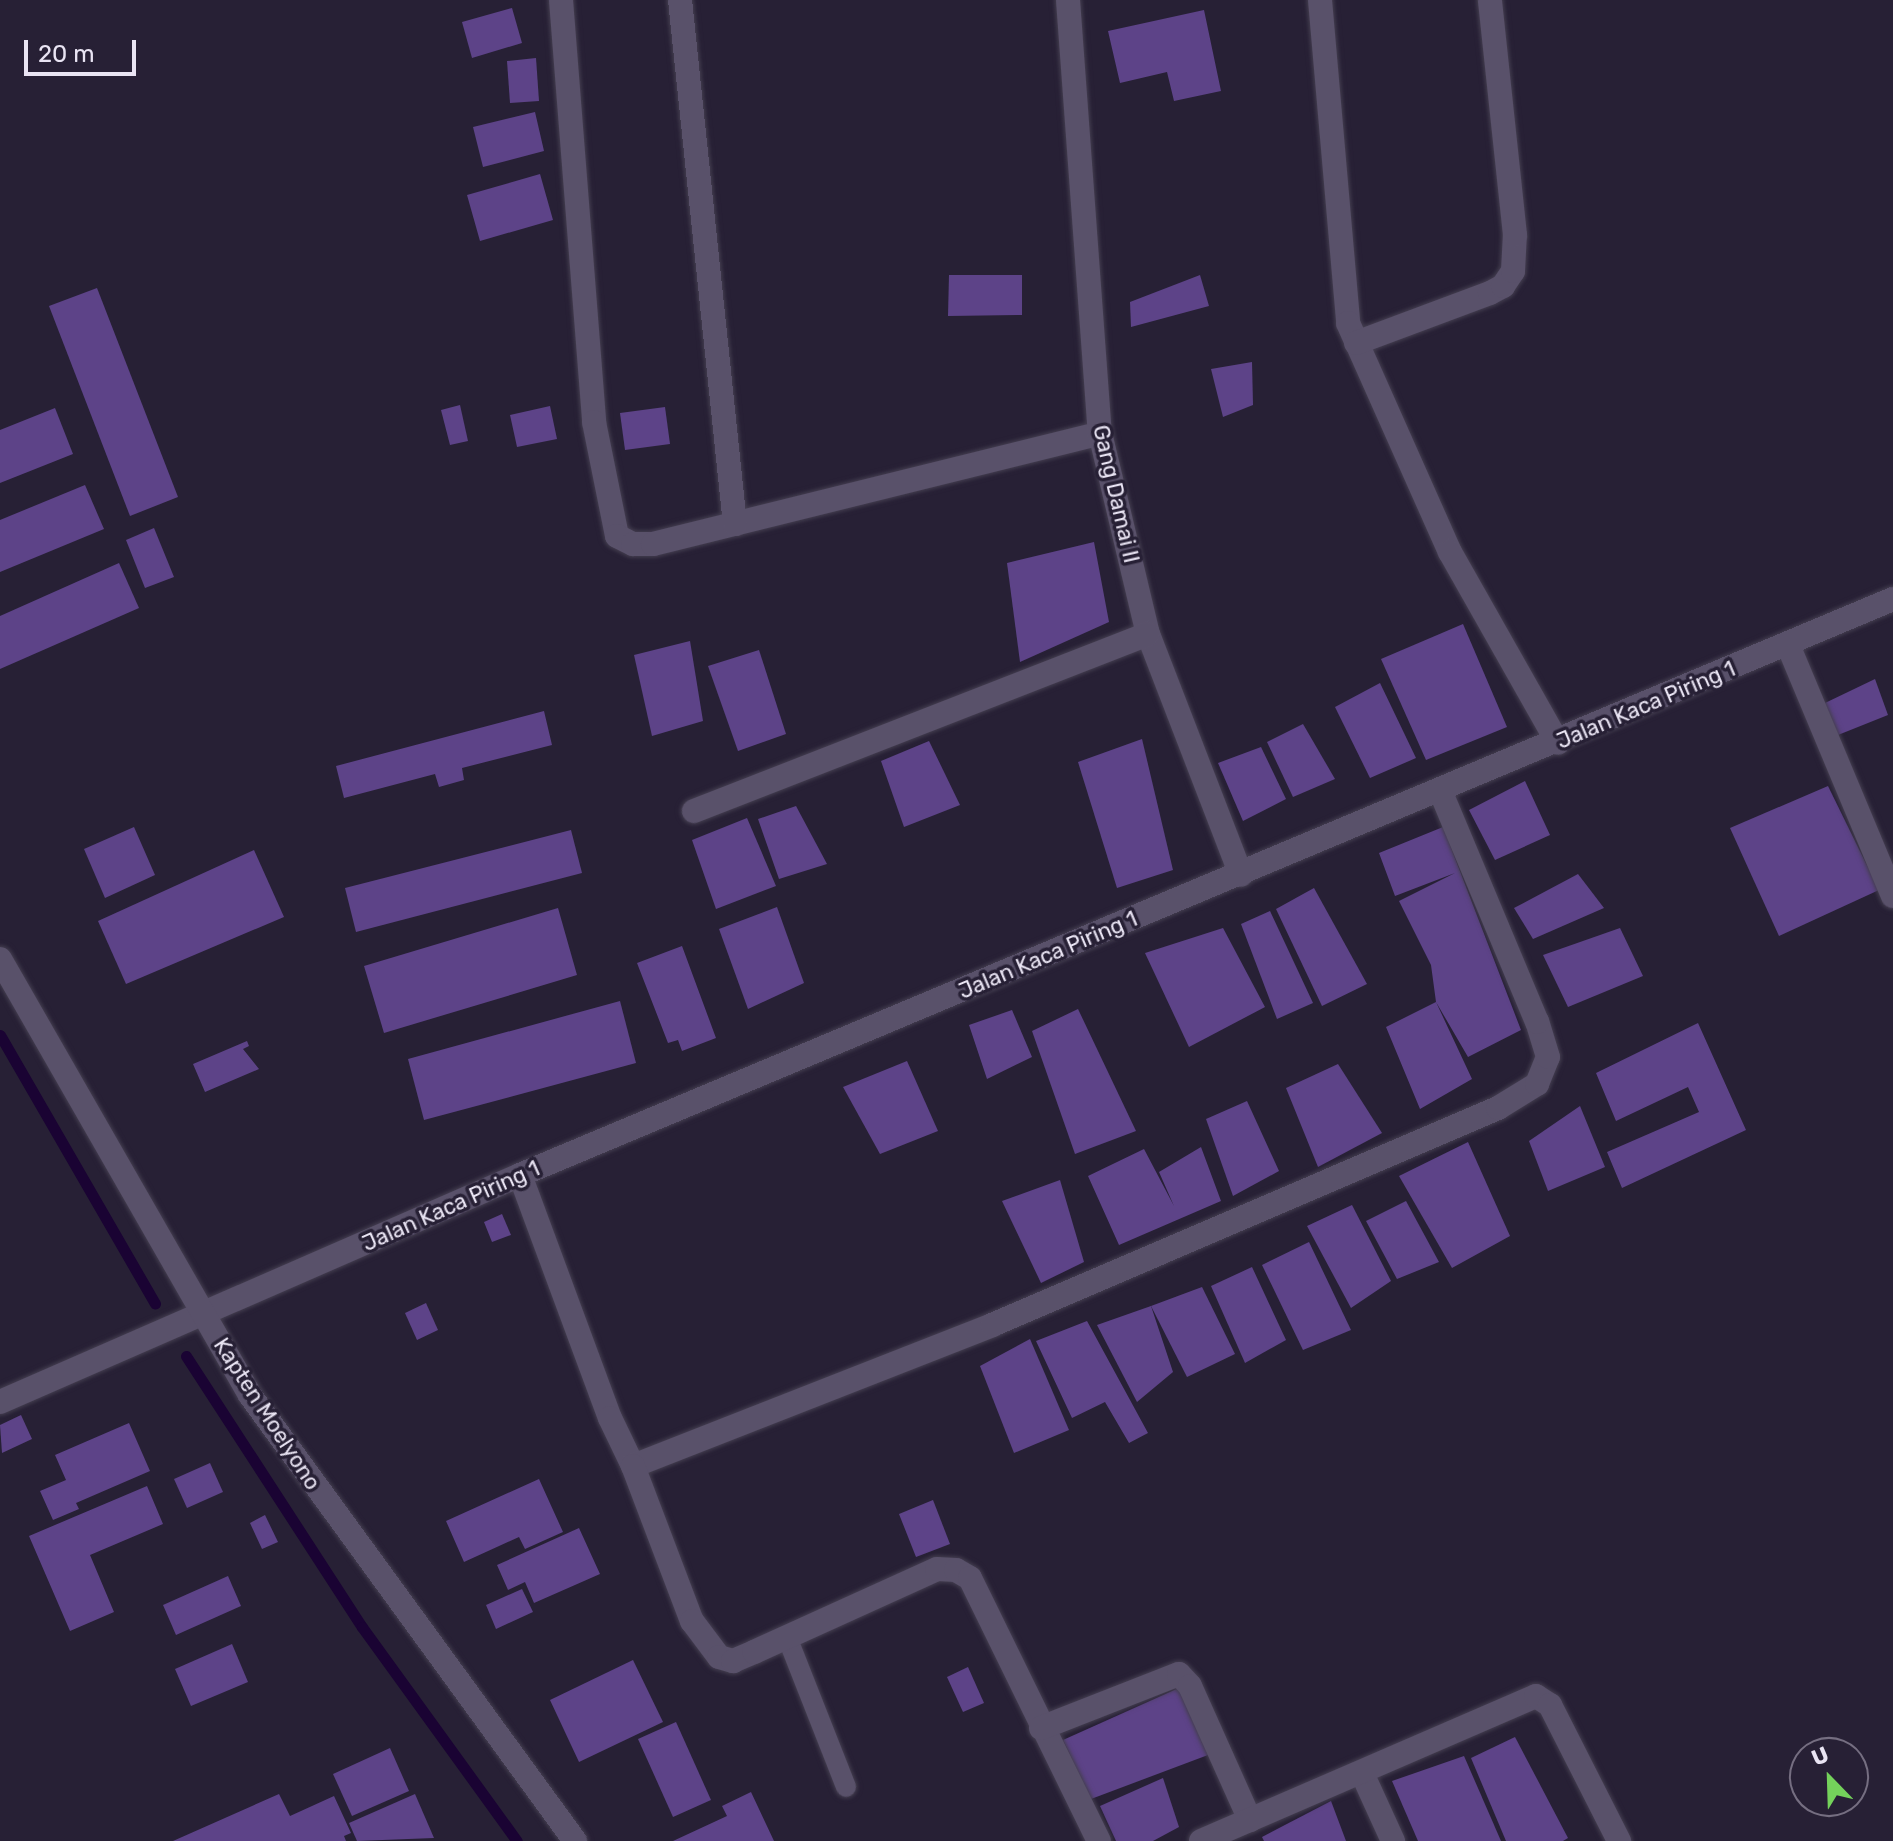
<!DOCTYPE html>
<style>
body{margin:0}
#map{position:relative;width:1893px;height:1841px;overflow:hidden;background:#272035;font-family:Rubik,sans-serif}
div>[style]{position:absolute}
.stream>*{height:11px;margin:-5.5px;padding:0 5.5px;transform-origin:5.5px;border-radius:5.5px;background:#1a0333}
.building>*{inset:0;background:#5d4388}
.roads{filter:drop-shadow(0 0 2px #443e50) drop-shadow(0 0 2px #443e50)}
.lane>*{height:20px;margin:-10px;padding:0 10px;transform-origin:10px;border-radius:10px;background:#59516a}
.street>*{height:24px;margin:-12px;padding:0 12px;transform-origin:12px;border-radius:12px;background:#59516a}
.secondary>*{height:24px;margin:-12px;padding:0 12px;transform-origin:12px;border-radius:12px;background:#59516a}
span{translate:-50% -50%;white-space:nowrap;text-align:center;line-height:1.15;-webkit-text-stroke:7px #272035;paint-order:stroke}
.street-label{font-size:22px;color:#e9e4f3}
.north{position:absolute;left:1789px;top:1737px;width:80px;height:80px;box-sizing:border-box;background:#272035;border:2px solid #756e81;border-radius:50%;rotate:337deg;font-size:22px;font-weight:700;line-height:32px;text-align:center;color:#e9e4f3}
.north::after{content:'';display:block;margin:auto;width:28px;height:36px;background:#74d25b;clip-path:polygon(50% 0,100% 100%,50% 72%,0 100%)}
.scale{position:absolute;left:24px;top:40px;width:112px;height:36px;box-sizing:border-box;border:4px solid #e9e4f3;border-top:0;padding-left:10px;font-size:24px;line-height:28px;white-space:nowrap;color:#e9e4f3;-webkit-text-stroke:6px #272035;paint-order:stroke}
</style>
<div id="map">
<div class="stream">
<i style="left:0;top:1035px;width:310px;rotate:60deg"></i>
<i style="left:186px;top:1356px;width:323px;rotate:57deg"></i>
<i style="left:362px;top:1627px;width:264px;rotate:54.1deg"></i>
</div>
<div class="building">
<i style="clip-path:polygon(512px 8px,522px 43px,472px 58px,462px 22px)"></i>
<i style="clip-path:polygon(1204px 10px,1221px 91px,1174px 101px,1167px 72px,1120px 83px,1108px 31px)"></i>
<i style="clip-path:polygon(536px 58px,539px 101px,510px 103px,507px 61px)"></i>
<i style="clip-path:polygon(535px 112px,544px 151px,483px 167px,473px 127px)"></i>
<i style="clip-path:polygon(540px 174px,553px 220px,480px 241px,467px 195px)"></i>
<i style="clip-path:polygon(949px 275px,1022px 275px,1022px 315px,948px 316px)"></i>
<i style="clip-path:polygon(1200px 275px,1209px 306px,1131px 327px,1130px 302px)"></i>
<i style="clip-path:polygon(97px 288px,178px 497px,130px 516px,49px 306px)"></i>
<i style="clip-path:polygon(1252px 362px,1253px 405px,1223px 417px,1211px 369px)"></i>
<i style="clip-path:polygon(460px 405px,468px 441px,450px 445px,441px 410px)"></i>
<i style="clip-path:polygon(550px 406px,557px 439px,517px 447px,510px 415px)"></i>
<i style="clip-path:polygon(665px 407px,670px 444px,625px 450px,620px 413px)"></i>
<i style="clip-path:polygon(55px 408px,73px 454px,0 483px,0 430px)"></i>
<i style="clip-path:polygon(85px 485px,104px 529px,0 572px,0 520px)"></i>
<i style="clip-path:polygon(154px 528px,174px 577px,145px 588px,126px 540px)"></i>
<i style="clip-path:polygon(1094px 542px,1109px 622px,1020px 662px,1007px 563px)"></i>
<i style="clip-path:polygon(119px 563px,139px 608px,0 669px,0 616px)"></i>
<i style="clip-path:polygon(1463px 624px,1507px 727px,1426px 760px,1381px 659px)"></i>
<i style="clip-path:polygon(690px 641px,703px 721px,652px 736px,634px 655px)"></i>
<i style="clip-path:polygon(759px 650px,786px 734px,738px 751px,708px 666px)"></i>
<i style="clip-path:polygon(1875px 679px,1888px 715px,1838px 735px,1825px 703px)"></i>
<i style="clip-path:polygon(1380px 683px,1416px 758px,1370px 778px,1335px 707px)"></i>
<i style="clip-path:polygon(544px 711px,552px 745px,462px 768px,464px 780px,439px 787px,435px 774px,344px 798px,336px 766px)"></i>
<i style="clip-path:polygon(1303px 724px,1335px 779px,1293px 797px,1267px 742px)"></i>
<i style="clip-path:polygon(1142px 739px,1173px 870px,1117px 888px,1078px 762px)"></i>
<i style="clip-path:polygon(929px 741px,960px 805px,904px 827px,881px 761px)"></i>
<i style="clip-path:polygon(1261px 747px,1286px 799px,1243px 821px,1218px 763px)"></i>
<i style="clip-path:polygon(1525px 781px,1550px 835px,1495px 860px,1469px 810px)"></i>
<i style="clip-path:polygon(1828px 786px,1879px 890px,1779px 936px,1730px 828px)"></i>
<i style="clip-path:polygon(796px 806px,827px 864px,779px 879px,758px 819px)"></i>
<i style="clip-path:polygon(747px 818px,776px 886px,716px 909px,692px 840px)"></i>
<i style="clip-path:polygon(134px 827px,155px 875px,105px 898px,84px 849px)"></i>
<i style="clip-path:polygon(1443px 827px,1521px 1030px,1468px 1057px,1436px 1002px,1472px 1079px,1420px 1109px,1386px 1027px,1436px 1002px,1431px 965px,1399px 901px,1455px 873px,1395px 896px,1379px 853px)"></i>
<i style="clip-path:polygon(571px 830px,582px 873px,356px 932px,345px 888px)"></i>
<i style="clip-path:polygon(254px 850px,284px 917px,126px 984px,98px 921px)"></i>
<i style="clip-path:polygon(1578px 874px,1604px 908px,1533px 939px,1514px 908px)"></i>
<i style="clip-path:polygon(1314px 888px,1367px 984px,1322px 1006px,1276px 909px)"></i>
<i style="clip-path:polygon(777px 907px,804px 983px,748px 1009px,719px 929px)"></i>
<i style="clip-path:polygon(558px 908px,577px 975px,384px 1033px,364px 966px)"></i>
<i style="clip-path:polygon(1270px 911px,1313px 1003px,1277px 1019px,1241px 924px)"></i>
<i style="clip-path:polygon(1223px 928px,1265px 1007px,1189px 1047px,1145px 953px)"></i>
<i style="clip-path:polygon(1620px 928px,1643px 976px,1568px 1007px,1543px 955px)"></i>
<i style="clip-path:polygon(682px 946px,716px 1038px,682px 1051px,678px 1040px,668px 1043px,637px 963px)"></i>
<i style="clip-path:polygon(620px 1001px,636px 1063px,424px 1120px,408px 1059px)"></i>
<i style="clip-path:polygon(1078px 1009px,1136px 1131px,1075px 1154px,1032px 1031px)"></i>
<i style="clip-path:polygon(1012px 1010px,1032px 1057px,987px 1079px,969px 1025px)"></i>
<i style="clip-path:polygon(1698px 1023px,1746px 1130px,1622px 1188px,1607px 1152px,1699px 1112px,1688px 1087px,1616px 1121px,1596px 1073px)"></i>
<i style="clip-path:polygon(247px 1041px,249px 1046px,243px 1049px,259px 1069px,205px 1092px,193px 1064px)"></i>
<i style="clip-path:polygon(907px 1061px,938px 1131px,880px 1154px,843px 1087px)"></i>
<i style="clip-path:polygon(1338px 1064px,1382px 1133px,1318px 1167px,1286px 1088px)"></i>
<i style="clip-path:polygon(1247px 1101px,1279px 1171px,1233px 1196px,1206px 1119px)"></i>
<i style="clip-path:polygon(1580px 1106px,1605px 1167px,1548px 1191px,1529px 1141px)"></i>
<i style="clip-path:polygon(1468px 1142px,1510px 1236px,1452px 1268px,1399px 1176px)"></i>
<i style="clip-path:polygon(1201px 1147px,1221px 1201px,1119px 1245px,1088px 1176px,1144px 1149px,1174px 1206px,1159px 1172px)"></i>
<i style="clip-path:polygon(1060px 1180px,1084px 1262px,1041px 1283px,1002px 1201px)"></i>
<i style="clip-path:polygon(1406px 1201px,1439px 1262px,1397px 1279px,1366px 1221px)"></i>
<i style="clip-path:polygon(1352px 1205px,1391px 1281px,1351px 1308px,1307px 1226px)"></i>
<i style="clip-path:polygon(502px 1214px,511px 1235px,492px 1242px,484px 1222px)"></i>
<i style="clip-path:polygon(1309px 1242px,1351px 1330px,1303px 1350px,1262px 1265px)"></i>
<i style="clip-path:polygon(1252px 1267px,1286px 1340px,1245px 1363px,1211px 1286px)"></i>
<i style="clip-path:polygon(1202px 1287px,1235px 1354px,1187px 1377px,1151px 1306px)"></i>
<i style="clip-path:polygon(426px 1303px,438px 1330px,417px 1340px,405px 1313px)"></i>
<i style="clip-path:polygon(1151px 1306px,1173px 1372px,1137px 1402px,1097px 1325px)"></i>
<i style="clip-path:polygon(1087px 1321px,1148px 1433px,1129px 1443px,1105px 1402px,1072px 1418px,1036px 1341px)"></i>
<i style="clip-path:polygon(1030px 1339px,1069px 1430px,1014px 1453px,980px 1366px)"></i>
<i style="clip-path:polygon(21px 1415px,32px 1439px,2px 1453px,0 1425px)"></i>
<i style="clip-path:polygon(129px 1423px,150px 1471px,76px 1503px,79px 1509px,53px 1520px,40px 1491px,66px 1480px,55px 1455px)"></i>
<i style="clip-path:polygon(210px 1463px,223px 1492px,187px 1508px,174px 1479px)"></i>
<i style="clip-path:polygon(539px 1479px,563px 1532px,525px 1549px,519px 1537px,464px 1562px,446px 1521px)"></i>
<i style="clip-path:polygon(147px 1486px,163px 1524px,90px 1555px,114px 1612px,70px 1631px,29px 1536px)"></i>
<i style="clip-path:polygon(933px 1500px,950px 1544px,916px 1557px,899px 1514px)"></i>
<i style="clip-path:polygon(265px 1515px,278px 1542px,262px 1549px,250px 1523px)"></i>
<i style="clip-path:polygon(579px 1528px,600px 1574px,534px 1603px,525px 1582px,508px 1590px,497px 1565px)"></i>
<i style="clip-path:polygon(228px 1576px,241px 1606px,176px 1635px,163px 1605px)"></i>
<i style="clip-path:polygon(522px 1589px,533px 1612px,496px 1629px,486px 1605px)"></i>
<i style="clip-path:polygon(232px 1644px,248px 1682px,191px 1706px,175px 1669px)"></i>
<i style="clip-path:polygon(633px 1660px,663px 1722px,579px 1762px,550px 1700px)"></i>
<i style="clip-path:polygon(968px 1667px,984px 1703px,963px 1712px,947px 1677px)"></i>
<i style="clip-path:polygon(1181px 1687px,1208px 1755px,1091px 1799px,1063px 1740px)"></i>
<i style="clip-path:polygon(676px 1722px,711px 1800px,673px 1817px,638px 1739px)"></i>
<i style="clip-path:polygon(1515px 1737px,1568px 1838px,1563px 1841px,1506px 1841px,1471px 1758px)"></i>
<i style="clip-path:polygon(390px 1748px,409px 1791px,352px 1816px,333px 1774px)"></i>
<i style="clip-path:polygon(1464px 1756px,1501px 1841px,1418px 1841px,1392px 1781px)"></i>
<i style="clip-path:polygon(1163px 1778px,1179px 1827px,1153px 1841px,1116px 1841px,1100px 1806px)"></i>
<i style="clip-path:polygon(751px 1792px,774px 1841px,673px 1841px,727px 1816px,722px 1806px)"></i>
<i style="clip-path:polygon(279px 1794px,290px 1816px,334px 1796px,351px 1833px,344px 1836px,346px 1841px,173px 1841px)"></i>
<i style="clip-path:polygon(415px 1794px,434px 1838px,357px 1841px,349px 1823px)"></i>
<i style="clip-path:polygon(1331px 1801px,1346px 1841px,1264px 1841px,1262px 1837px)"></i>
</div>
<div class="roads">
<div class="lane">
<i style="left:787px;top:1637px;width:161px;rotate:68.5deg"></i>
</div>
<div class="street">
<i style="left:561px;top:0;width:423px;rotate:85.5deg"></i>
<i style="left:594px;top:422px;width:116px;rotate:78.6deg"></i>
<i style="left:617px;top:536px;width:18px;rotate:27deg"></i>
<i style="left:633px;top:544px;width:20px"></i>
<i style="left:653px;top:544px;width:461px;rotate:-13.9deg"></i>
<i style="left:680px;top:0;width:527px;rotate:84.01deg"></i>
<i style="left:1068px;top:0;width:434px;rotate:85.8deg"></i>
<i style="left:1100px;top:433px;width:207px;rotate:76.6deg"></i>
<i style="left:1148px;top:634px;width:258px;rotate:68.9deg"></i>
<i style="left:1320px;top:0;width:324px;rotate:85deg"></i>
<i style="left:1348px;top:323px;width:251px;rotate:66deg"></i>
<i style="left:1450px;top:552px;width:219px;rotate:60.5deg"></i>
<i style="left:1356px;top:343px;width:143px;rotate:-20.5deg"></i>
<i style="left:1490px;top:293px;width:15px;rotate:-28deg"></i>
<i style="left:1503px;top:286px;width:18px;rotate:-56deg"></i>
<i style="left:1513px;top:271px;width:36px;rotate:-87deg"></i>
<i style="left:1515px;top:235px;width:236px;rotate:-96.1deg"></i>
<i style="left:1788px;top:645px;width:272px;rotate:67.3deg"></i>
<i style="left:694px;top:811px;width:487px;rotate:-21.3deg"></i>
<i style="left:520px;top:1175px;width:259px;rotate:69.7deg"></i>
<i style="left:610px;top:1418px;width:53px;rotate:64.4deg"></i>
<i style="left:633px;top:1466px;width:386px;rotate:-21.4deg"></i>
<i style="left:992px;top:1325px;width:551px;rotate:-23.21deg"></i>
<i style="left:1498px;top:1108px;width:46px;rotate:-31.6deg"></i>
<i style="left:1537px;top:1084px;width:29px;rotate:-68deg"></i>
<i style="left:1548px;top:1057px;width:37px;rotate:-107deg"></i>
<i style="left:1537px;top:1022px;width:249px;rotate:-112.7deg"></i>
<i style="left:0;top:1402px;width:567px;rotate:-23.58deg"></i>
<i style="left:520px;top:1175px;width:1489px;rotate:-22.76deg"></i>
<i style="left:633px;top:1466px;width:166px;rotate:69.2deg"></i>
<i style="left:692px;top:1621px;width:45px;rotate:53.1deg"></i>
<i style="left:719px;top:1657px;width:15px;rotate:16deg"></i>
<i style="left:733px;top:1661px;width:23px;rotate:-23deg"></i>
<i style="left:754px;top:1652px;width:201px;rotate:-24.4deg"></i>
<i style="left:937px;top:1569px;width:19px;rotate:3deg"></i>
<i style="left:956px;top:1570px;width:16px;rotate:30deg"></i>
<i style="left:970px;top:1578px;width:293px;rotate:63.9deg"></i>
<i style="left:1041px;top:1728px;width:148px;rotate:-21.4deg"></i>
<i style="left:1179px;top:1674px;width:16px;rotate:47deg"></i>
<i style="left:1190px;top:1686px;width:147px;rotate:65.9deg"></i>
<i style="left:1362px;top:1773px;width:75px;rotate:65.5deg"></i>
<i style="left:1201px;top:1841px;width:365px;rotate:-23.4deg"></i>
<i style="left:1536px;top:1696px;width:17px;rotate:33deg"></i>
<i style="left:1550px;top:1705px;width:153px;rotate:63.1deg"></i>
</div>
<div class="secondary">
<i style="left:0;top:959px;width:503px;rotate:60.17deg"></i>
<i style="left:250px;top:1395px;width:552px;rotate:53.92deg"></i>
</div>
</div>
<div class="street-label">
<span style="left:1116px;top:494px;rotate:77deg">Gang Damai II</span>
<span style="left:1646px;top:705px;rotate:-23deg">Jalan Kaca Piring 1</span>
<span style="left:1048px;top:955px;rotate:-23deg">Jalan Kaca Piring 1</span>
<span style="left:451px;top:1206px;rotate:-24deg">Jalan Kaca Piring 1</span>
<span style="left:267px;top:1414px;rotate:57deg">Kapten Moelyono</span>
</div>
<div class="north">U</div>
<div class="scale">20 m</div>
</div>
